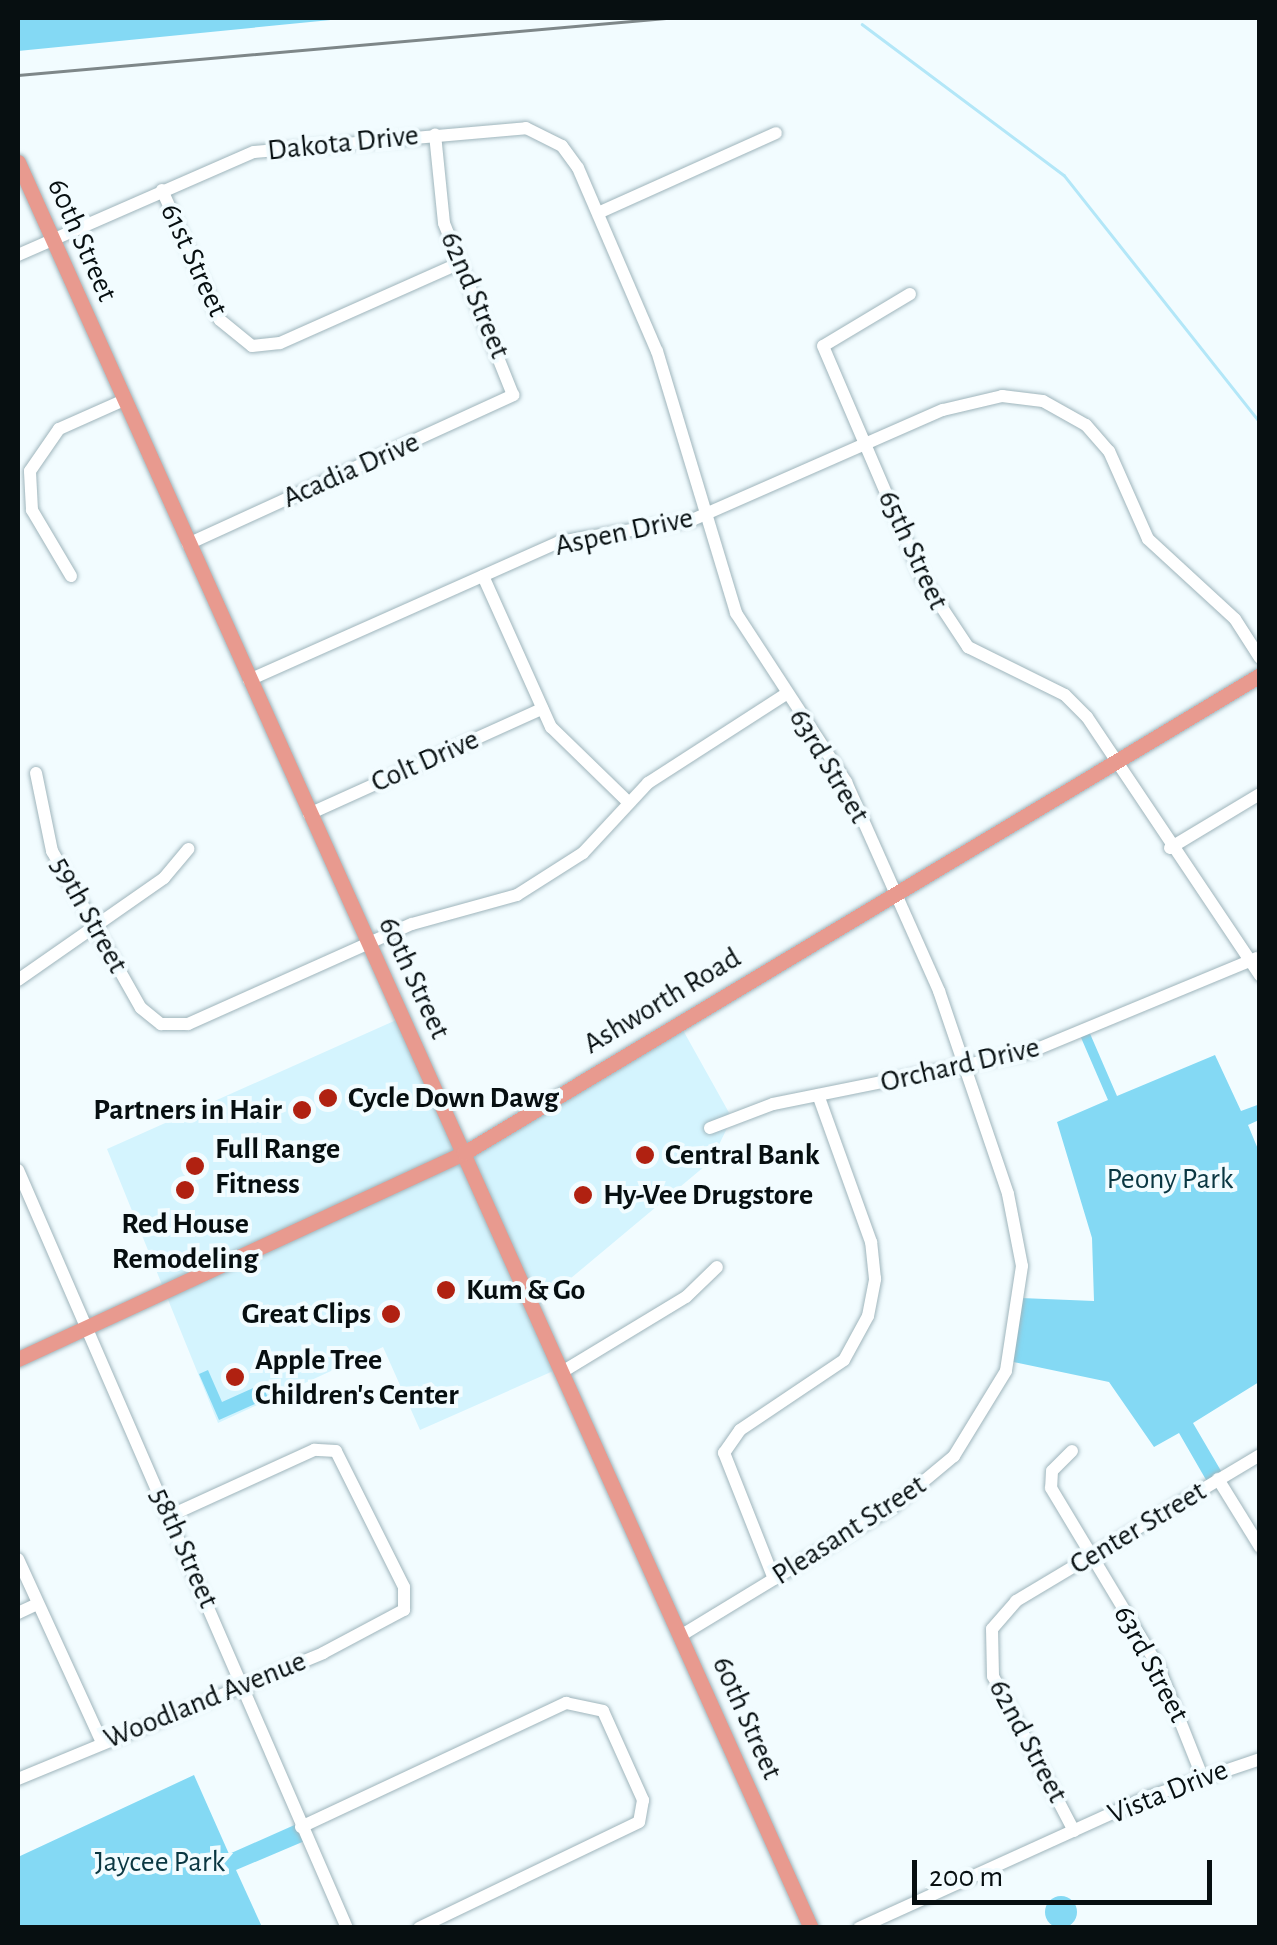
<!DOCTYPE html>
<style>
body{margin:0}
#map{position:relative;width:1277px;height:1945px;overflow:hidden;background:#f2fcff;font-family:"Alegreya Sans",sans-serif}
div>[style]{position:absolute}
.built>*{inset:0;background:#d4f4fe}
.green>*{inset:0;background:#84d9f4}
.round{border-radius:50%}
.stream>*{height:2.5px;margin:-1.25px;padding:0 1.25px;transform-origin:1.25px;border-radius:1.25px;background:#b3e7f8}
.roads{filter:drop-shadow(0 0 2px #9fb5bc) drop-shadow(0 0 2px #9fb5bc)}
.minor>*{height:12px;margin:-6px;padding:0 6px;transform-origin:6px;border-radius:6px;background:#fff}
.major>*{height:15px;margin:-7.5px;padding:0 7.5px;transform-origin:7.5px;border-radius:7.5px;background:#e89a8f}
.rail>*{height:2.5px;margin:-1.25px;padding:0 1.25px;transform-origin:1.25px;border-radius:1.25px;background:#7e8789}
.dots>*{width:28px;height:28px;translate:-50% -50%;box-sizing:border-box;border:5px solid #f2fcff;border-radius:50%}
span{translate:-50% -50%;white-space:nowrap;text-align:center;line-height:1.15;-webkit-text-stroke:8px #f2fcff;paint-order:stroke}
.street-label{font-size:30px;color:#070f11}
.poi-label{font-size:30px;color:#070f11;font-weight:700}
.left{translate:0 -50%;text-align:left}
.right{translate:-100% -50%;text-align:right}
.park-label{font-size:30px;color:#0a3742}
.frame{position:absolute;inset:0;border:20px solid #070f11;pointer-events:none}
.scale{position:absolute;left:912px;top:1860px;width:300px;height:45px;box-sizing:border-box;border:5px solid #070f11;border-top:0;padding-left:12px;font-size:30px;line-height:35px;white-space:nowrap;color:#070f11;-webkit-text-stroke:8px #f2fcff;paint-order:stroke}
</style>
<div id="map">
<div class="built">
<i style="clip-path:polygon(403px 1017px,464px 1153px,679px 1023px,732px 1118px,711px 1161px,534px 1309px,560px 1368px,420px 1430px,383px 1347px,218px 1423px,107px 1149px)"></i>
</div>
<div class="green">
<i style="clip-path:polygon(18px 18px,351px 18px,18px 51px)"></i>
<i style="clip-path:polygon(1088px 1029px,1117px 1096px,1215px 1055px,1241px 1111px,1260px 1104px,1259px 1120px,1248px 1125px,1260px 1154px,1259px 1382px,1193px 1423px,1224px 1476px,1209px 1485px,1179px 1433px,1154px 1447px,1109px 1382px,1009px 1361px,1021px 1298px,1094px 1301px,1092px 1238px,1057px 1122px,1108px 1100px,1079px 1033px)"></i>
<i style="clip-path:polygon(208px 1370px,222px 1402px,262px 1384px,268px 1398px,219px 1420px,199px 1374px)"></i>
<i style="clip-path:polygon(194px 1775px,229px 1854px,299px 1823px,307px 1840px,236px 1870px,262px 1927px,18px 1927px,18px 1857px)"></i>
<i class="round" style="left:1045px;top:1896px;width:32px;height:32px"></i>
</div>
<div class="stream">
<i style="left:862px;top:24px;width:252px;rotate:36.8deg"></i>
<i style="left:1064px;top:175px;width:315px;rotate:51.6deg"></i>
</div>
<div class="roads">
<div class="minor">
<i style="left:162px;top:190px;width:142px;rotate:66deg"></i>
<i style="left:220px;top:320px;width:41px;rotate:39.1deg"></i>
<i style="left:252px;top:346px;width:28px;rotate:-6deg"></i>
<i style="left:280px;top:343px;width:197px;rotate:-24deg"></i>
<i style="left:598px;top:213px;width:195px;rotate:-24.2deg"></i>
<i style="left:18px;top:255px;width:257px;rotate:-23.6deg"></i>
<i style="left:254px;top:152px;width:273px;rotate:-5deg"></i>
<i style="left:526px;top:128px;width:40px;rotate:26.6deg"></i>
<i style="left:562px;top:146px;width:27px;rotate:54deg"></i>
<i style="left:578px;top:168px;width:199px;rotate:66.7deg"></i>
<i style="left:657px;top:351px;width:274px;rotate:73.2deg"></i>
<i style="left:736px;top:613px;width:202px;rotate:56.9deg"></i>
<i style="left:846px;top:782px;width:229px;rotate:66deg"></i>
<i style="left:939px;top:991px;width:214px;rotate:71.2deg"></i>
<i style="left:1008px;top:1194px;width:73px;rotate:79deg"></i>
<i style="left:1022px;top:1266px;width:106px;rotate:98.7deg"></i>
<i style="left:1006px;top:1371px;width:100px;rotate:121.5deg"></i>
<i style="left:954px;top:1456px;width:78px;rotate:140.2deg"></i>
<i style="left:894px;top:1506px;width:250px;rotate:148.7deg"></i>
<i style="left:910px;top:294px;width:101px;rotate:149.1deg"></i>
<i style="left:823px;top:346px;width:254px;rotate:66.8deg"></i>
<i style="left:923px;top:579px;width:82px;rotate:56.5deg"></i>
<i style="left:968px;top:647px;width:108px;rotate:26.3deg"></i>
<i style="left:1065px;top:695px;width:31px;rotate:45deg"></i>
<i style="left:1087px;top:717px;width:311px;rotate:56.2deg"></i>
<i style="left:188px;top:544px;width:358px;rotate:-24.6deg"></i>
<i style="left:513px;top:395px;width:185px;rotate:-111.9deg"></i>
<i style="left:444px;top:223px;width:89px;rotate:-95.8deg"></i>
<i style="left:71px;top:576px;width:77px;rotate:-120.6deg"></i>
<i style="left:32px;top:510px;width:39px;rotate:-93deg"></i>
<i style="left:30px;top:471px;width:51px;rotate:-55.4deg"></i>
<i style="left:59px;top:429px;width:71px;rotate:-24deg"></i>
<i style="left:483px;top:576px;width:166px;rotate:65.8deg"></i>
<i style="left:551px;top:727px;width:107px;rotate:44.2deg"></i>
<i style="left:249px;top:680px;width:339px;rotate:-24deg"></i>
<i style="left:559px;top:542px;width:135px;rotate:-9.4deg"></i>
<i style="left:692px;top:520px;width:274px;rotate:-23.7deg"></i>
<i style="left:943px;top:410px;width:61px;rotate:-13.3deg"></i>
<i style="left:1002px;top:396px;width:41px;rotate:7deg"></i>
<i style="left:1043px;top:401px;width:49px;rotate:29.2deg"></i>
<i style="left:1086px;top:425px;width:35px;rotate:49deg"></i>
<i style="left:1109px;top:451px;width:96px;rotate:66.1deg"></i>
<i style="left:1148px;top:539px;width:118px;rotate:42.6deg"></i>
<i style="left:1235px;top:619px;width:46px;rotate:57.3deg"></i>
<i style="left:36px;top:773px;width:80px;rotate:78.4deg"></i>
<i style="left:52px;top:851px;width:180px;rotate:60.5deg"></i>
<i style="left:141px;top:1008px;width:26px;rotate:39deg"></i>
<i style="left:161px;top:1024px;width:27px"></i>
<i style="left:188px;top:1024px;width:245px;rotate:-24.1deg"></i>
<i style="left:412px;top:924px;width:109px;rotate:-15.4deg"></i>
<i style="left:517px;top:895px;width:78px;rotate:-32.5deg"></i>
<i style="left:583px;top:853px;width:96px;rotate:-47.1deg"></i>
<i style="left:648px;top:783px;width:164px;rotate:-32.8deg"></i>
<i style="left:309px;top:814px;width:256px;rotate:-24.3deg"></i>
<i style="left:1170px;top:848px;width:105px;rotate:-31deg"></i>
<i style="left:18px;top:980px;width:178px;rotate:-34.9deg"></i>
<i style="left:164px;top:878px;width:38px;rotate:-50deg"></i>
<i style="left:710px;top:1128px;width:67px;rotate:-20.9deg"></i>
<i style="left:773px;top:1104px;width:262px;rotate:-11.4deg"></i>
<i style="left:1030px;top:1052px;width:246px;rotate:-22.5deg"></i>
<i style="left:18px;top:1170px;width:826px;rotate:66.54deg"></i>
<i style="left:562px;top:1372px;width:145px;rotate:-31.2deg"></i>
<i style="left:686px;top:1297px;width:43px;rotate:-44.1deg"></i>
<i style="left:1072px;top:1451px;width:28px;rotate:135deg"></i>
<i style="left:1052px;top:1471px;width:17px;rotate:93deg"></i>
<i style="left:1051px;top:1488px;width:210px;rotate:59deg"></i>
<i style="left:1159px;top:1668px;width:116px;rotate:68.3deg"></i>
<i style="left:1218px;top:1479px;width:80px;rotate:58.3deg"></i>
<i style="left:18px;top:1559px;width:199px;rotate:65.4deg"></i>
<i style="left:774px;top:1579px;width:136px;rotate:-111.6deg"></i>
<i style="left:724px;top:1453px;width:28px;rotate:-55deg"></i>
<i style="left:740px;top:1430px;width:125px;rotate:-33.9deg"></i>
<i style="left:844px;top:1360px;width:50px;rotate:-61.4deg"></i>
<i style="left:868px;top:1316px;width:38px;rotate:-79deg"></i>
<i style="left:875px;top:1279px;width:37px;rotate:-96deg"></i>
<i style="left:871px;top:1242px;width:156px;rotate:-109.8deg"></i>
<i style="left:18px;top:1613px;width:21px;rotate:-25deg"></i>
<i style="left:18px;top:1779px;width:330px;rotate:-22.4deg"></i>
<i style="left:323px;top:1653px;width:92px;rotate:-28deg"></i>
<i style="left:404px;top:1610px;width:23px;rotate:-90deg"></i>
<i style="left:404px;top:1587px;width:152px;rotate:-116.6deg"></i>
<i style="left:336px;top:1451px;width:22px;rotate:-177deg"></i>
<i style="left:314px;top:1450px;width:159px;rotate:155.5deg"></i>
<i style="left:301px;top:1827px;width:293px;rotate:-25.1deg"></i>
<i style="left:566px;top:1703px;width:38px;rotate:12deg"></i>
<i style="left:603px;top:1711px;width:98px;rotate:65.8deg"></i>
<i style="left:643px;top:1800px;width:22px;rotate:100deg"></i>
<i style="left:639px;top:1822px;width:244px;rotate:154.3deg"></i>
<i style="left:1074px;top:1831px;width:175px;rotate:-117.6deg"></i>
<i style="left:993px;top:1676px;width:47px;rotate:-91.2deg"></i>
<i style="left:992px;top:1629px;width:37px;rotate:-49deg"></i>
<i style="left:1016px;top:1601px;width:284px;rotate:-30.9deg"></i>
<i style="left:859px;top:1928px;width:317px;rotate:-24.4deg"></i>
<i style="left:1148px;top:1797px;width:118px;rotate:-18.7deg"></i>
</div>
<div class="major">
<i style="left:18px;top:162px;width:1936px;rotate:65.82deg"></i>
<i style="left:18px;top:1359px;width:491px;rotate:-24.8deg"></i>
<i style="left:464px;top:1153px;width:928px;rotate:-30.98deg"></i>
</div>
</div>
<div class="rail">
<i style="left:18px;top:75px;width:650px;rotate:-5.03deg"></i>
</div>
<div class="dots">
<i style="left:328px;top:1098px;background:#b02111"></i>
<i style="left:302px;top:1110px;background:#b02111"></i>
<i style="left:645px;top:1155px;background:#b02111"></i>
<i style="left:195px;top:1166px;background:#b02111"></i>
<i style="left:185px;top:1190px;background:#b02111"></i>
<i style="left:583px;top:1195px;background:#b02111"></i>
<i style="left:446px;top:1290px;background:#b02111"></i>
<i style="left:391px;top:1314px;background:#b02111"></i>
<i style="left:235px;top:1377px;background:#b02111"></i>
</div>
<div class="street-label">
<span style="left:343px;top:143px;rotate:-6deg">Dakota Drive</span>
<span style="left:82px;top:240px;rotate:66deg">60th Street</span>
<span style="left:194px;top:260px;rotate:65deg">61st Street</span>
<span style="left:475px;top:295px;rotate:67deg">62nd Street</span>
<span style="left:351px;top:470px;rotate:-24deg">Acadia Drive</span>
<span style="left:624px;top:532px;rotate:-12deg">Aspen Drive</span>
<span style="left:913px;top:550px;rotate:65deg">65th Street</span>
<span style="left:425px;top:761px;rotate:-24deg">Colt Drive</span>
<span style="left:829px;top:766px;rotate:59deg">63rd Street</span>
<span style="left:89px;top:915px;rotate:61deg">59th Street</span>
<span style="left:414px;top:978px;rotate:65deg">60th Street</span>
<span style="left:662px;top:1001px;rotate:-31deg">Ashworth Road</span>
<span style="left:960px;top:1065px;rotate:-13deg">Orchard Drive</span>
<span style="left:1138px;top:1528px;rotate:-31deg">Center Street</span>
<span style="left:849px;top:1530px;rotate:-33deg">Pleasant Street</span>
<span style="left:184px;top:1548px;rotate:66deg">58th Street</span>
<span style="left:1151px;top:1664px;rotate:62deg">63rd Street</span>
<span style="left:205px;top:1700px;rotate:-22deg">Woodland Avenue</span>
<span style="left:747px;top:1718px;rotate:66deg">60th Street</span>
<span style="left:1028px;top:1741px;rotate:62deg">62nd Street</span>
<span style="left:1168px;top:1792px;rotate:-22deg">Vista Drive</span>
</div>
<div class="poi-label">
<span class="left" style="left:348px;top:1098px">Cycle Down Dawg</span>
<span class="right" style="left:282px;top:1110px">Partners in Hair</span>
<span class="left" style="left:215px;top:1166px">Full Range<br>Fitness</span>
<span class="left" style="left:665px;top:1155px">Central Bank</span>
<span class="left" style="left:603px;top:1195px">Hy-Vee Drugstore</span>
<span style="left:185px;top:1241px">Red House<br>Remodeling</span>
<span class="left" style="left:466px;top:1290px">Kum &amp; Go</span>
<span class="right" style="left:371px;top:1314px">Great Clips</span>
<span class="left" style="left:255px;top:1377px">Apple Tree<br>Children's Center</span>
</div>
<div class="park-label">
<span style="left:1170px;top:1179px">Peony Park</span>
<span style="left:160px;top:1862px">Jaycee Park</span>
</div>
<div class="frame"></div>
<div class="scale">200 m</div>
</div>
